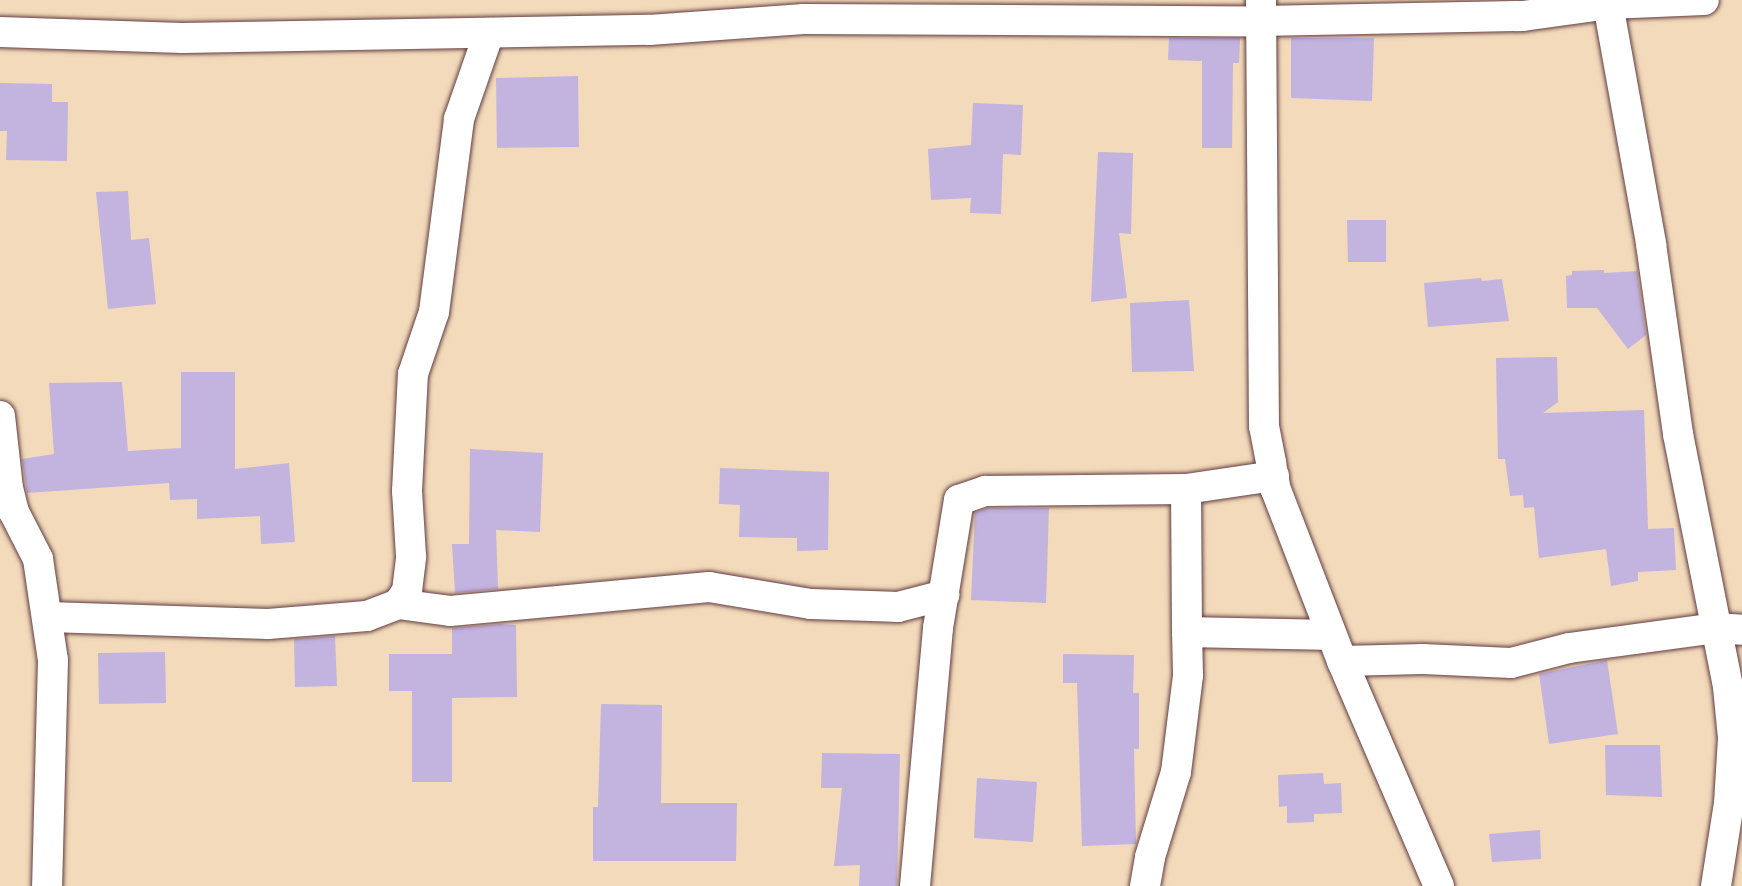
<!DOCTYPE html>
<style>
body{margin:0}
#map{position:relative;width:1742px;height:886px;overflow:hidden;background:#f2daba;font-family:"Architects Daughter",sans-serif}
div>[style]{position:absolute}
.building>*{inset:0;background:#c2b3df}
.roads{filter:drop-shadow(0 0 2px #633b40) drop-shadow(0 0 2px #633b40)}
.minor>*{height:30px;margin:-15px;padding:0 15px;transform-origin:15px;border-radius:15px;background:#fff}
span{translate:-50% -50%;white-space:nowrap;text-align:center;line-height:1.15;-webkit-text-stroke:5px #f7f3e8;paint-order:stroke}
</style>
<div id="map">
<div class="building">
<i style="clip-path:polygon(1169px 38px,1240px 38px,1239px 63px,1233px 63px,1232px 148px,1202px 148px,1202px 61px,1168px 60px)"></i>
<i style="clip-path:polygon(1291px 38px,1374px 38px,1372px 101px,1291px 98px)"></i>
<i style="clip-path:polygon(578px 76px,579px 147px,497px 148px,496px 78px)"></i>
<i style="clip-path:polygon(0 83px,52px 84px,52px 102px,68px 102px,67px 161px,6px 160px,7px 131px,0 131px)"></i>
<i style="clip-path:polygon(973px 103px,1023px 105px,1021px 155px,1003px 154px,1001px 214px,970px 213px,971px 198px,931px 200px,928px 149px,971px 145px)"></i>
<i style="clip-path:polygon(1098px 152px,1133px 153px,1131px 234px,1119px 233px,1127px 298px,1091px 302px)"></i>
<i style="clip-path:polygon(128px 191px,131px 240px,149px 238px,156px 304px,108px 309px,96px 192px)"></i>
<i style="clip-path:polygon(1347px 220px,1386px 220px,1386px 262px,1348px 262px)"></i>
<i style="clip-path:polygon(1604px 270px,1604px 273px,1637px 271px,1646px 335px,1628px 349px,1597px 308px,1567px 308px,1566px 276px,1572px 275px,1572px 271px)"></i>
<i style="clip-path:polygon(1481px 278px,1482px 281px,1502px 279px,1509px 321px,1428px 327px,1424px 283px)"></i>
<i style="clip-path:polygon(1189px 300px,1194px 371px,1132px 372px,1130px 303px)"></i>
<i style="clip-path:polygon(1557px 357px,1558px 402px,1543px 413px,1644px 410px,1648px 529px,1674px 528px,1676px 570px,1638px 572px,1638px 581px,1611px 586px,1606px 549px,1539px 558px,1534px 507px,1524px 508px,1523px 495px,1510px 496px,1505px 459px,1498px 459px,1496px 358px)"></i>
<i style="clip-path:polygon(181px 372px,235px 372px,235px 469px,289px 463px,295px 542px,261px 544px,260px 516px,197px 519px,197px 499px,170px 500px,169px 483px,27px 493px,22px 459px,54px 454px,49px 383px,122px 382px,128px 451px,181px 448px)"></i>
<i style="clip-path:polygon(470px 449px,543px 453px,540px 532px,496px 530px,498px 589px,455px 593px,452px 544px,469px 544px)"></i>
<i style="clip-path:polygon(720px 468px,829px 472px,828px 550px,797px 551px,797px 538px,739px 537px,740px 505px,719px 504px)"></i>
<i style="clip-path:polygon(988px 508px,1049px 508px,1046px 603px,971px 600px,975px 513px)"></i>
<i style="clip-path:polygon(500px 624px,516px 625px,517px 697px,452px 698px,452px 782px,412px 782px,412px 691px,389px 691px,389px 654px,452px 654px,452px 628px)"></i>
<i style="clip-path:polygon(335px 636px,337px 686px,295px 687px,294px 639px)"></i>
<i style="clip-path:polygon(165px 652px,166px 703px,99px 704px,98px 653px)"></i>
<i style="clip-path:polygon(1063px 654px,1134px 655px,1133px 693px,1139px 693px,1139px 749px,1134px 749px,1136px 844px,1082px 846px,1077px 683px,1063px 683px)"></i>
<i style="clip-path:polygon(1607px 660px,1618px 734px,1549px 744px,1539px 674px)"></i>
<i style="clip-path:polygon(601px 704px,662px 705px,661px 803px,737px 803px,736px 861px,593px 861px,593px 807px,598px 807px)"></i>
<i style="clip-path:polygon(1605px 745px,1660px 745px,1662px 797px,1606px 795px)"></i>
<i style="clip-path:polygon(822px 753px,900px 754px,897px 886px,859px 886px,860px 865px,834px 866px,842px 788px,821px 788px)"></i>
<i style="clip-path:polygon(1323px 773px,1324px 784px,1341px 783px,1342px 813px,1314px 814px,1314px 822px,1287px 823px,1287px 806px,1279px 807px,1278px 775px)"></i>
<i style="clip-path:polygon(977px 778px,1037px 782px,1033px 842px,974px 838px)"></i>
<i style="clip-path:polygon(1540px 830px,1541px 859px,1492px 862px,1489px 834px)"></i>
</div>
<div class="roads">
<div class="minor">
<i style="left:1261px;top:0;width:426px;rotate:89.6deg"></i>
<i style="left:1264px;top:426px;width:38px;rotate:79deg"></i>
<i style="left:1271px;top:463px;width:27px;rotate:80deg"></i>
<i style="left:1276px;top:490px;width:183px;rotate:68.9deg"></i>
<i style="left:1342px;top:661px;width:245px;rotate:66.7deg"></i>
<i style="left:1608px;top:4px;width:244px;rotate:79.8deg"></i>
<i style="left:1651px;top:244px;width:192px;rotate:81.9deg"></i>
<i style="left:1678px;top:434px;width:258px;rotate:78.8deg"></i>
<i style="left:1728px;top:687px;width:51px;rotate:84.4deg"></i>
<i style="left:1733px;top:738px;width:65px;rotate:93.5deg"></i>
<i style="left:1729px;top:803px;width:84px;rotate:98.9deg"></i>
<i style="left:0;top:32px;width:182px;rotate:1.9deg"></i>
<i style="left:182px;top:38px;width:467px;rotate:-1deg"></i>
<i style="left:649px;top:30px;width:155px;rotate:-4.1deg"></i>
<i style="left:804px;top:19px;width:456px;rotate:0.3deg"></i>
<i style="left:1260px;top:21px;width:263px;rotate:-1.1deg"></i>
<i style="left:1523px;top:16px;width:86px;rotate:-8deg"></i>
<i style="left:1608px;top:4px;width:96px;rotate:-2.4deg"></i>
<i style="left:0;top:416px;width:72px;rotate:83.7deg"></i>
<i style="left:8px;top:488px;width:25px;rotate:76deg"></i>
<i style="left:14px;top:512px;width:53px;rotate:62.9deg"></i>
<i style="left:38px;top:559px;width:102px;rotate:81.6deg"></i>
<i style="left:53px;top:660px;width:226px;rotate:91.5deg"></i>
<i style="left:1186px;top:489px;width:143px;rotate:89.6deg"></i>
<i style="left:398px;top:604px;width:52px;rotate:7.7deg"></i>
<i style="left:450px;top:611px;width:260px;rotate:-5.3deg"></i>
<i style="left:709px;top:587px;width:103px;rotate:9.5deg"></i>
<i style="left:811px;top:604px;width:87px;rotate:2deg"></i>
<i style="left:898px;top:607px;width:48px;rotate:-14.6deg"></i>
<i style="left:48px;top:617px;width:220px;rotate:1.8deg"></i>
<i style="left:268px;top:624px;width:99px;rotate:-4.6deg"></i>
<i style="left:367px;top:616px;width:33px;rotate:-21deg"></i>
<i style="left:398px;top:604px;width:16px;rotate:-55deg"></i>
<i style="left:407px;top:591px;width:35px;rotate:-83deg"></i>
<i style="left:411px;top:556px;width:65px;rotate:-93.5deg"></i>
<i style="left:407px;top:491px;width:117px;rotate:-87.1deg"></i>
<i style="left:413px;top:374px;width:65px;rotate:-71.3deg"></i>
<i style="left:434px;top:312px;width:195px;rotate:-82.6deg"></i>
<i style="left:459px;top:119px;width:91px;rotate:-70.8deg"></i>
<i style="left:1342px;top:661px;width:81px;rotate:-1.4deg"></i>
<i style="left:1423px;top:659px;width:88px;rotate:2.6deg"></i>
<i style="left:1511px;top:663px;width:60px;rotate:-14.5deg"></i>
<i style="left:1569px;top:648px;width:148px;rotate:-7.7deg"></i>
<i style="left:1716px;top:628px;width:26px;rotate:4deg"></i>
<i style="left:915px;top:886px;width:259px;rotate:-84.9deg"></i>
<i style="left:938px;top:628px;width:130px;rotate:-80.7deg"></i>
<i style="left:959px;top:500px;width:28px;rotate:-19deg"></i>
<i style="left:985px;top:491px;width:201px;rotate:-0.6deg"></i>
<i style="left:1186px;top:489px;width:89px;rotate:-8.4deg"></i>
<i style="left:1145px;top:886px;width:29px;rotate:-80deg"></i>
<i style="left:1150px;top:857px;width:89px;rotate:-73deg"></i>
<i style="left:1176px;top:772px;width:98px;rotate:-82.9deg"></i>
<i style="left:1188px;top:675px;width:43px;rotate:-91.3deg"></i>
<i style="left:1187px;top:632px;width:144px;rotate:1.2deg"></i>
</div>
</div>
</div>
